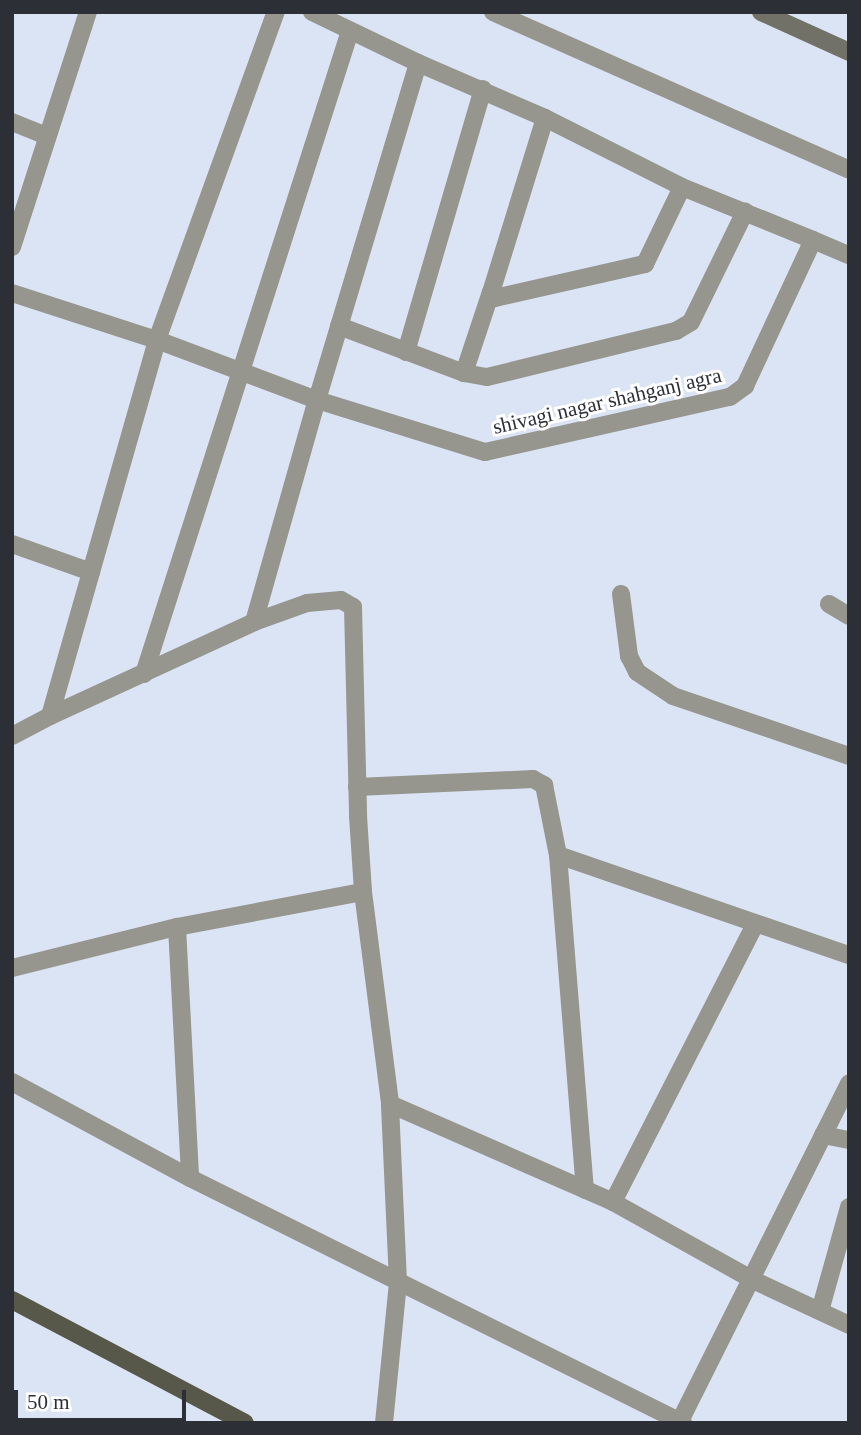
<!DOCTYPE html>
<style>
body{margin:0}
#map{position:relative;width:861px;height:1435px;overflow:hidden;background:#dbe4f4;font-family:"Times New Roman",serif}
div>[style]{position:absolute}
.street>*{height:18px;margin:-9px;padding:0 9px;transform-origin:9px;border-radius:9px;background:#96968f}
.secondary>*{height:18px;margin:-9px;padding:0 9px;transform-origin:9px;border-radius:9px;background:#717167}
.primary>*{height:18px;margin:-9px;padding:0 9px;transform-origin:9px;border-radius:9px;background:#57584a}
span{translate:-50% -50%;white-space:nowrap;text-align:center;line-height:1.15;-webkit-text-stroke:6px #fff;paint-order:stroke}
.street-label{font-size:21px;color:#2c2f35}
.frame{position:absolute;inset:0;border:14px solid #2c2f35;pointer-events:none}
.scale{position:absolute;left:14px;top:1390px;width:172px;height:32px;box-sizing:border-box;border:4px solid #2c2f35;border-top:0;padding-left:9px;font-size:21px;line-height:24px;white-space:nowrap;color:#2c2f35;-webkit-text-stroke:5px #fff;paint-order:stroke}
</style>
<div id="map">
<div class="street">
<i style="left:312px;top:12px;width:118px;rotate:25.7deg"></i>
<i style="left:418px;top:63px;width:138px;rotate:23.4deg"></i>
<i style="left:545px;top:118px;width:153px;rotate:26.7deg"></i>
<i style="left:682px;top:187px;width:141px;rotate:22deg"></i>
<i style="left:493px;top:12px;width:389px;rotate:23.9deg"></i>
<i style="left:545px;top:118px;width:182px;rotate:107.2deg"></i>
<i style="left:491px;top:292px;width:7px;rotate:56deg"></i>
<i style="left:495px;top:298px;width:154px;rotate:-12.8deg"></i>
<i style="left:645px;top:264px;width:85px;rotate:-64.3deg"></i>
<i style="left:12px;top:122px;width:38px;rotate:22deg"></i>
<i style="left:12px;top:247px;width:247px;rotate:-72.1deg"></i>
<i style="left:12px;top:293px;width:152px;rotate:18deg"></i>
<i style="left:157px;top:340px;width:171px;rotate:20.6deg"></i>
<i style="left:317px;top:400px;width:352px;rotate:-73.3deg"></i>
<i style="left:339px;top:326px;width:134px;rotate:20.6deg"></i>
<i style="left:464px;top:373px;width:23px;rotate:10deg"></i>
<i style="left:487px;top:377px;width:195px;rotate:-13.7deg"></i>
<i style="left:676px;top:331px;width:17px;rotate:-31deg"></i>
<i style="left:691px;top:322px;width:123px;rotate:-63.9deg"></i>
<i style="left:406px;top:352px;width:274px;rotate:-73.7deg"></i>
<i style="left:464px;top:373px;width:85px;rotate:-71.6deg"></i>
<i style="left:12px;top:544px;width:84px;rotate:19.5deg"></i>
<i style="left:621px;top:594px;width:63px;rotate:82.6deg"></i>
<i style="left:629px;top:656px;width:18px;rotate:63deg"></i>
<i style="left:637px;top:672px;width:43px;rotate:33.7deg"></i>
<i style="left:673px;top:696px;width:186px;rotate:18.8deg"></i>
<i style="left:829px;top:604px;width:23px;rotate:31deg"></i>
<i style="left:254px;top:622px;width:56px;rotate:-19.7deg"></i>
<i style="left:307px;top:603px;width:34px;rotate:-5deg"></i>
<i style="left:341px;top:600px;width:14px;rotate:30deg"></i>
<i style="left:353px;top:607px;width:209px;rotate:88.6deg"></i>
<i style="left:358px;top:816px;width:76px;rotate:86.2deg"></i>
<i style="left:144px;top:674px;width:675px;rotate:-72.24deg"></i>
<i style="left:50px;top:716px;width:225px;rotate:-24.7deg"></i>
<i style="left:254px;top:622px;width:231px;rotate:-74.2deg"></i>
<i style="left:317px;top:400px;width:176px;rotate:17.2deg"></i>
<i style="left:485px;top:452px;width:251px;rotate:-12.7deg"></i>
<i style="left:730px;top:397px;width:19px;rotate:-36deg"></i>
<i style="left:745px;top:386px;width:161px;rotate:-65deg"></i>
<i style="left:813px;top:240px;width:39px;rotate:23deg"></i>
<i style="left:12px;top:736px;width:43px;rotate:-27.8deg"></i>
<i style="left:50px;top:716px;width:391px;rotate:-74.1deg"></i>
<i style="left:157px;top:340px;width:349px;rotate:-70.1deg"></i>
<i style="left:357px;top:787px;width:176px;rotate:-2.6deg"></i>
<i style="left:533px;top:779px;width:13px;rotate:29deg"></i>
<i style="left:544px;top:785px;width:71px;rotate:78.7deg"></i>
<i style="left:558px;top:855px;width:336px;rotate:85.4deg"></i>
<i style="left:558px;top:855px;width:308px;rotate:19deg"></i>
<i style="left:177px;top:927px;width:251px;rotate:87deg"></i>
<i style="left:12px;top:968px;width:170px;rotate:-14deg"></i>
<i style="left:177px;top:927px;width:189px;rotate:-10.7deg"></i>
<i style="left:363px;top:892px;width:214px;rotate:82.7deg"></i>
<i style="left:390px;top:1104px;width:244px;rotate:23.7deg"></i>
<i style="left:613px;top:1202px;width:160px;rotate:29.1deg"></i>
<i style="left:753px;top:1280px;width:106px;rotate:25.1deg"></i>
<i style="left:12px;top:1082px;width:202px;rotate:28.3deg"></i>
<i style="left:190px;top:1178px;width:551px;rotate:26.43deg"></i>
<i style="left:823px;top:1135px;width:26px;rotate:11deg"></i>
<i style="left:613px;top:1202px;width:311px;rotate:-62.9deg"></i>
<i style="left:820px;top:1311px;width:108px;rotate:-74.4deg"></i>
<i style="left:384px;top:1423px;width:142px;rotate:-84.3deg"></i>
<i style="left:398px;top:1282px;width:178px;rotate:-92.6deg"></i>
<i style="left:679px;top:1423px;width:380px;rotate:-63.4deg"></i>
</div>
<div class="secondary">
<i style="left:761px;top:12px;width:97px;rotate:24.4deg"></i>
</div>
<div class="primary">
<i style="left:12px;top:1300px;width:263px;rotate:27.8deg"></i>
</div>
<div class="street-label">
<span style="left:607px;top:401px;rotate:-13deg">shivagi nagar shahganj agra</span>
</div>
<div class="frame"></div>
<div class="scale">50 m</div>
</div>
